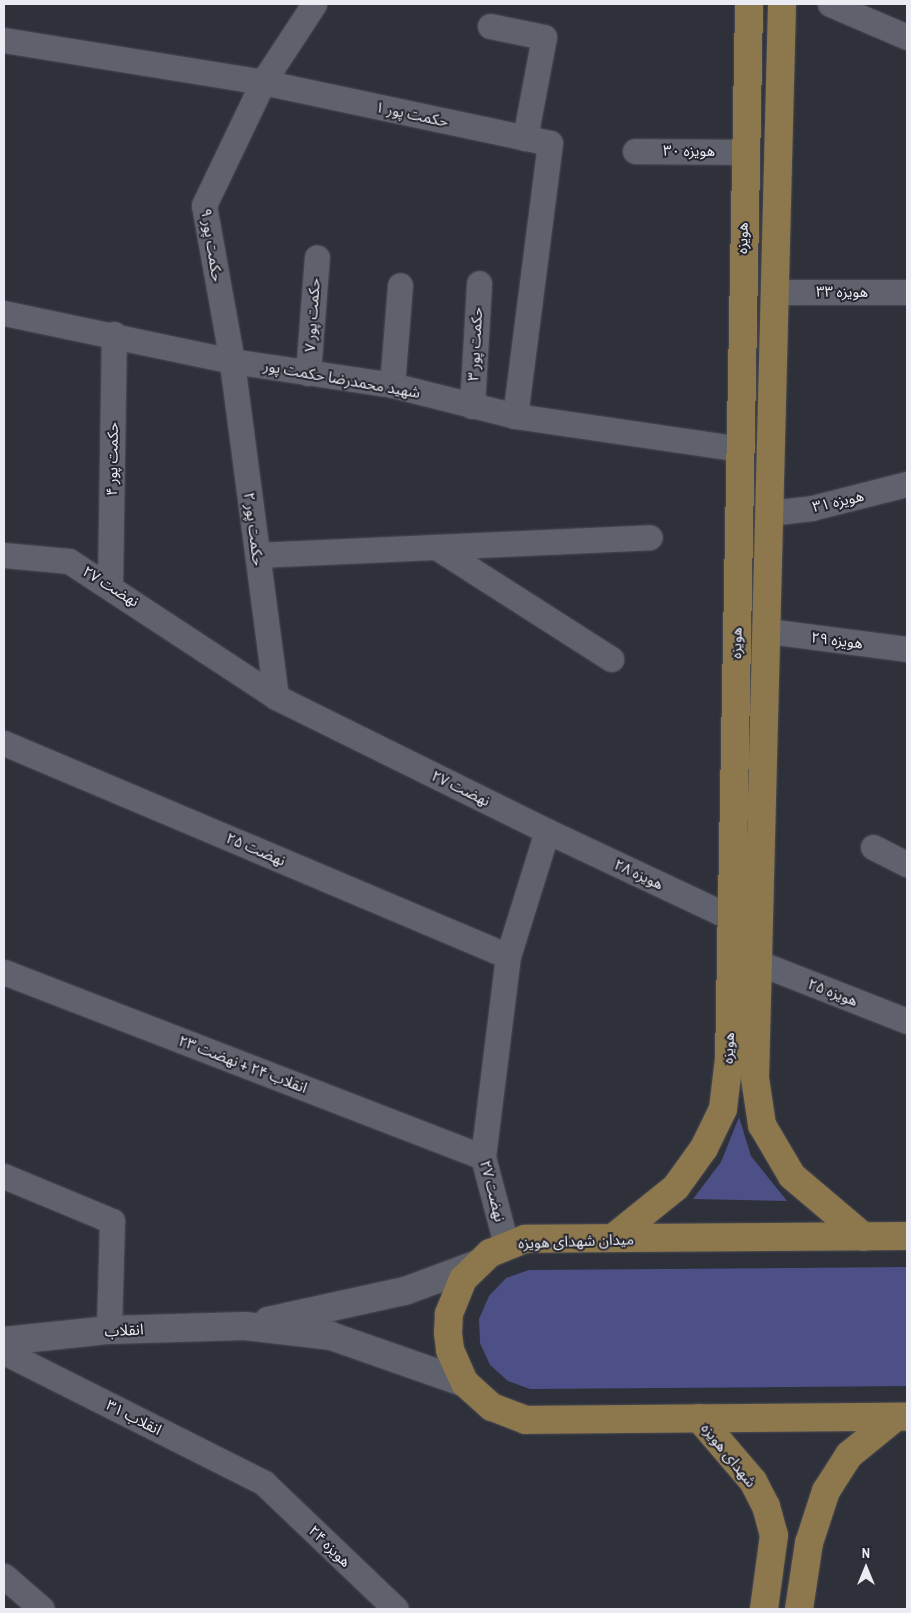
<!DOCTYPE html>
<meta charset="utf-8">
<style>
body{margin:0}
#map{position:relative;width:911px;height:1613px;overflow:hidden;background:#2e303a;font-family:"Archivo Narrow","Noto Sans Arabic",sans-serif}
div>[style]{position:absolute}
.green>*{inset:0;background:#4d5087}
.roads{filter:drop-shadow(0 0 1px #4a4b53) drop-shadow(0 0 1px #4a4b53)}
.minor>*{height:25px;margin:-12.5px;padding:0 12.5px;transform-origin:12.5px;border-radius:12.5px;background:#5f616c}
.tertiary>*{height:28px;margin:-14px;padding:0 14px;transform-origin:14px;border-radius:14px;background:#5f616c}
.primary>*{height:28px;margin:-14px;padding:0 14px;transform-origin:14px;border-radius:14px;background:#8d774c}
span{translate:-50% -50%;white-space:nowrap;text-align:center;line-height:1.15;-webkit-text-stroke:4px #25262f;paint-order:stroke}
.street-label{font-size:15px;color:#ebecf3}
.frame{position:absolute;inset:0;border:5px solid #ebecf3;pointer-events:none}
.north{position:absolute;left:841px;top:1543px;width:50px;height:50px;-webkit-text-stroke:4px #25262f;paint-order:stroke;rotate:0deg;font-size:14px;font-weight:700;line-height:20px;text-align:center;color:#ebecf3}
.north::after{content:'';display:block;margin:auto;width:18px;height:22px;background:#ebecf3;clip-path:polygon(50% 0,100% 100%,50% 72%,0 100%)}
</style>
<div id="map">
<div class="green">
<i style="clip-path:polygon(739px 1117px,751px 1156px,787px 1201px,693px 1199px,721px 1162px)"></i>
<i style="clip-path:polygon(907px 1267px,907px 1386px,530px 1389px,508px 1381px,490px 1365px,480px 1343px,479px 1319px,489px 1296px,506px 1278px,529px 1270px)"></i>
</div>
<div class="roads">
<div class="minor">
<i style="left:830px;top:4px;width:84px;rotate:23.2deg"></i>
<i style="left:490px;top:26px;width:55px;rotate:11.5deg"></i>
<i style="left:544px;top:37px;width:103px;rotate:100.7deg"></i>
<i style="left:4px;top:40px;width:262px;rotate:9.2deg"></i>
<i style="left:263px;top:82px;width:293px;rotate:12deg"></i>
<i style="left:550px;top:143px;width:275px;rotate:97.3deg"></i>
<i style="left:635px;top:151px;width:108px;rotate:0.5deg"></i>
<i style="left:777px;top:292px;width:130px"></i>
<i style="left:4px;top:313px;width:233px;rotate:11.9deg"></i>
<i style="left:232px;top:361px;width:162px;rotate:8.5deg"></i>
<i style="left:392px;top:385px;width:127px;rotate:14.1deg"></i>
<i style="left:515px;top:416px;width:227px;rotate:8.3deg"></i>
<i style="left:308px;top:373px;width:116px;rotate:-85.6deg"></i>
<i style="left:392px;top:385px;width:100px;rotate:-85.4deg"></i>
<i style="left:472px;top:406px;width:123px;rotate:-86.7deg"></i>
<i style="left:769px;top:513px;width:43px;rotate:-6.6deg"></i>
<i style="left:812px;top:508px;width:98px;rotate:-14.2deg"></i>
<i style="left:436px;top:547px;width:208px;rotate:32.6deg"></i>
<i style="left:4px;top:555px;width:65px;rotate:5.3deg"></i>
<i style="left:69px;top:561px;width:248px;rotate:33.3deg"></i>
<i style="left:276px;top:697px;width:302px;rotate:26.3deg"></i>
<i style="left:547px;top:831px;width:131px;rotate:107.3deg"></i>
<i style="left:508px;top:956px;width:203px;rotate:97.1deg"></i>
<i style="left:483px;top:1157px;width:90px;rotate:75.2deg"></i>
<i style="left:258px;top:555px;width:392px;rotate:-2.6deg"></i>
<i style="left:110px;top:584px;width:250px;rotate:-89.1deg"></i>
<i style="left:768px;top:631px;width:140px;rotate:7.4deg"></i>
<i style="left:276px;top:697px;width:339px;rotate:-97.5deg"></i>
<i style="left:232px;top:361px;width:158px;rotate:-100.2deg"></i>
<i style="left:204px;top:205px;width:136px;rotate:-64.4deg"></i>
<i style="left:263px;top:82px;width:93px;rotate:-56.8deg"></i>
<i style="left:4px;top:743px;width:547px;rotate:22.91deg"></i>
<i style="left:547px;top:831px;width:204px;rotate:25.2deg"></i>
<i style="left:873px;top:847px;width:38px;rotate:27deg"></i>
<i style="left:759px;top:963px;width:159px;rotate:21.4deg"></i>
<i style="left:4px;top:972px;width:513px;rotate:21.12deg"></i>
<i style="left:4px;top:1176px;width:117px;rotate:22.6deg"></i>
<i style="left:112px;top:1221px;width:109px;rotate:91.6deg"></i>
<i style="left:4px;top:1352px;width:291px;rotate:26.7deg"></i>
<i style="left:264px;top:1483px;width:182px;rotate:43.7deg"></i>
<i style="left:4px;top:1576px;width:50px;rotate:41deg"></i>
</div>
<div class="tertiary">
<i style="left:268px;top:1321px;width:140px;rotate:-12.4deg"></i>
<i style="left:405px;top:1291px;width:75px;rotate:-20.4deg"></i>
<i style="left:4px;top:1341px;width:106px;rotate:-6deg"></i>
<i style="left:109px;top:1330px;width:136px;rotate:-1.7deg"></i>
<i style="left:245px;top:1326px;width:87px;rotate:6.6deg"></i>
<i style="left:331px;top:1336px;width:142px;rotate:19.3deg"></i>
</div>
<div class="primary">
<i style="left:782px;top:4px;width:1074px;rotate:91.44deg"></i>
<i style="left:755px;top:1078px;width:48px;rotate:81.5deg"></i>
<i style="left:762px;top:1125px;width:59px;rotate:59.5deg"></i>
<i style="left:792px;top:1176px;width:94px;rotate:40.3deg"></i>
<i style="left:907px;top:1236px;width:382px;rotate:179.6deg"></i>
<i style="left:525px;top:1239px;width:38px;rotate:158deg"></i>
<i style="left:490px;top:1253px;width:37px;rotate:136deg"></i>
<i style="left:463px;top:1279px;width:38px;rotate:112deg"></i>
<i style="left:449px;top:1314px;width:19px;rotate:93deg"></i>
<i style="left:448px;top:1333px;width:17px;rotate:83deg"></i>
<i style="left:450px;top:1350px;width:36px;rotate:66deg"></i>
<i style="left:465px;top:1383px;width:36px;rotate:42deg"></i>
<i style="left:492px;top:1407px;width:36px;rotate:21deg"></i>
<i style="left:526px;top:1420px;width:381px;rotate:-0.5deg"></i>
<i style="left:613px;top:1238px;width:81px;rotate:-39deg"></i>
<i style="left:676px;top:1187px;width:48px;rotate:-54.3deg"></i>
<i style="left:704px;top:1148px;width:43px;rotate:-64deg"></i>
<i style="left:723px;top:1109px;width:50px;rotate:-83.2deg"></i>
<i style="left:729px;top:1059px;width:1055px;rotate:-88.91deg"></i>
<i style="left:699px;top:1418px;width:83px;rotate:49.4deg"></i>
<i style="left:753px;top:1481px;width:28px;rotate:63deg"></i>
<i style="left:766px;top:1506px;width:30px;rotate:75deg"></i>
<i style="left:774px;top:1535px;width:75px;rotate:97.7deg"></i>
<i style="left:799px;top:1609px;width:67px;rotate:-81.4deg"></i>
<i style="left:809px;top:1543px;width:55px;rotate:-71.9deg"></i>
<i style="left:826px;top:1491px;width:43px;rotate:-57.4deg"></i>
<i style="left:849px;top:1455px;width:60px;rotate:-39deg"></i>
</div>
</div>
<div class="street-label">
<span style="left:412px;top:114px;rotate:12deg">حکمت پور ۱</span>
<span style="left:689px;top:151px">هویزه ۳۰</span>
<span style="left:742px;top:238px;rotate:-89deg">هویزه</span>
<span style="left:212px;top:245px;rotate:81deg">حکمت پور ۹</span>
<span style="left:842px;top:292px">هویزه ۳۳</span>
<span style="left:312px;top:315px;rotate:-86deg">حکمت پور ۷</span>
<span style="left:475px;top:344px;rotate:-87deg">حکمت پور ۳</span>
<span style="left:342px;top:379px;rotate:10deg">شهید محمدرضا حکمت پور</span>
<span style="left:112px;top:459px;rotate:-89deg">حکمت پور ۴</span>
<span style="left:838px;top:501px;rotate:-13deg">هویزه ۳۱</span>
<span style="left:254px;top:529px;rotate:83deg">حکمت پور ۲</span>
<span style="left:111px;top:586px;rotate:32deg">نهضت ۲۷</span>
<span style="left:837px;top:640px;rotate:7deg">هویزه ۲۹</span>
<span style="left:736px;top:643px;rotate:-89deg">هویزه</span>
<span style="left:461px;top:788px;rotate:26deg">نهضت ۲۷</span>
<span style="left:256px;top:849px;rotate:23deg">نهضت ۲۵</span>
<span style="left:639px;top:874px;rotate:25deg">هویزه ۲۸</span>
<span style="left:833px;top:992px;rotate:21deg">هویزه ۲۵</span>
<span style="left:728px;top:1048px;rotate:-87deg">هویزه</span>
<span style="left:243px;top:1064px;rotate:21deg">انقلاب ۲۴ + نهضت ۲۳</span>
<span style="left:493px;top:1191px;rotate:76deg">نهضت ۲۷</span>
<span style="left:576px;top:1241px;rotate:-2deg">میدان شهدای هویزه</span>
<span style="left:124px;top:1330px;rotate:-3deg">انقلاب</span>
<span style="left:134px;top:1417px;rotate:27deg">انقلاب ۳۱</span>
<span style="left:729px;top:1455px;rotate:51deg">شهدای هویزه</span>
<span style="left:330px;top:1546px;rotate:44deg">هویزه ۲۴</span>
</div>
<div class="frame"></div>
<div class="north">N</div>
</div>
